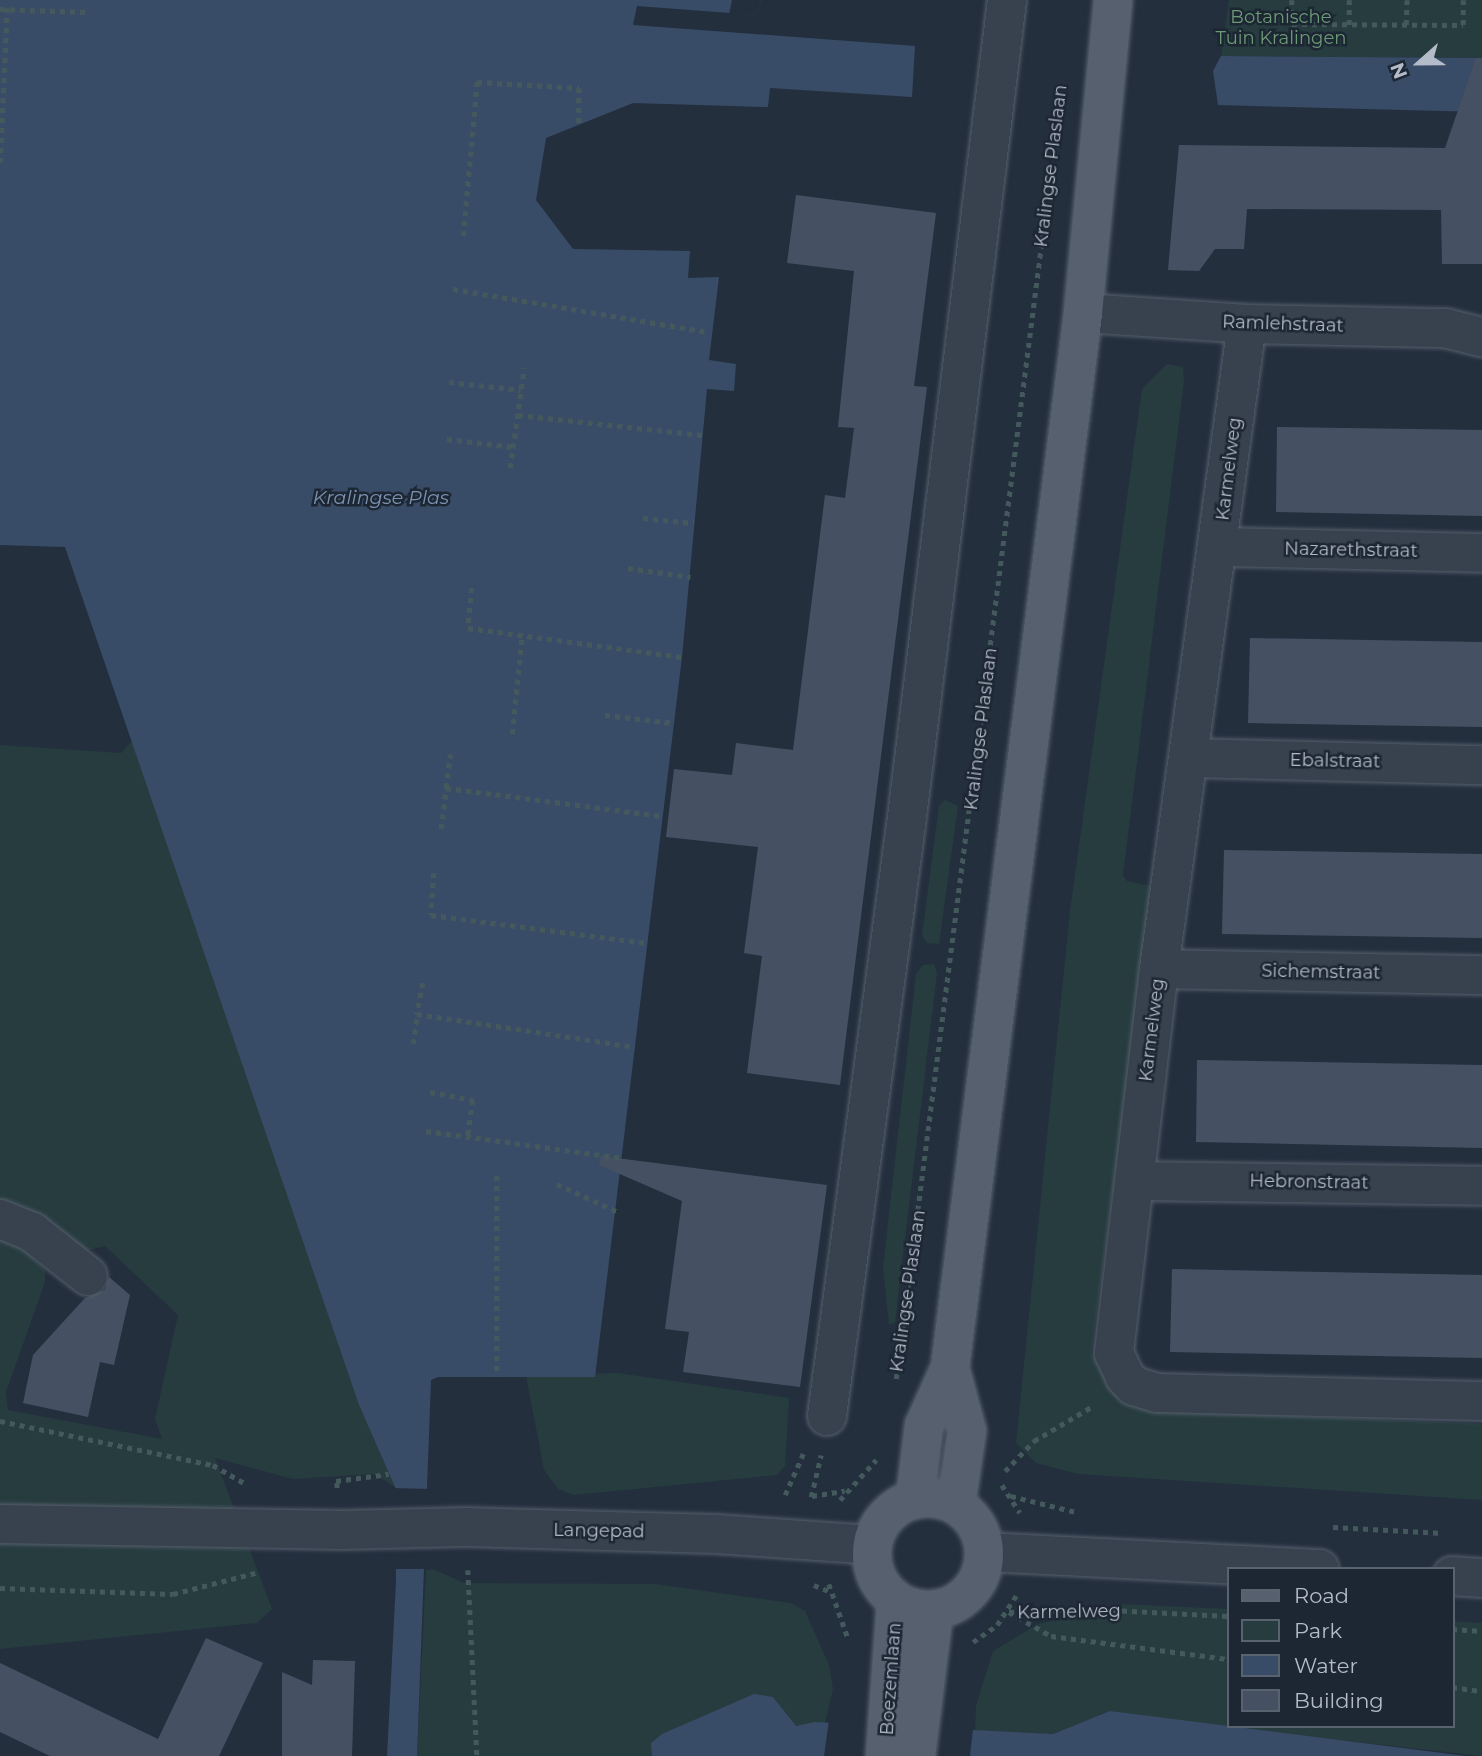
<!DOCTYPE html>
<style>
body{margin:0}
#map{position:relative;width:1482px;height:1756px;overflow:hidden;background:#242f3e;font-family:Montserrat,sans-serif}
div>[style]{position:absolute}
.green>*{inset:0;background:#263c3f}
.water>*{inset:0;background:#394c67}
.pier>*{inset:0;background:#242f3e}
.building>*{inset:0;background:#455162}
.path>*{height:4.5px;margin-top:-2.25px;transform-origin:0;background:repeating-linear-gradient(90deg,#44595c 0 5px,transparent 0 10px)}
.roads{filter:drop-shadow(0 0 2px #565f6c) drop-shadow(0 0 2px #565f6c)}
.minor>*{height:38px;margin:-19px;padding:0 19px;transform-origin:19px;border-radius:19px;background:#38414e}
.major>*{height:38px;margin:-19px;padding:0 19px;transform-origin:19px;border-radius:19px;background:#56606e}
.major>.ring{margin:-19px;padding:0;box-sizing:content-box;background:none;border:38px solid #56606e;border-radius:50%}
span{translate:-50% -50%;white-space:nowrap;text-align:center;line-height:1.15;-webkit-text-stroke:5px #1d2633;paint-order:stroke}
.park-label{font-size:18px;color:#6b9a76}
.street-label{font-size:18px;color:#b4bcc9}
.water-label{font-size:19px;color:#7c92b1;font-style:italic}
.legend{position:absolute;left:1227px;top:1567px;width:228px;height:161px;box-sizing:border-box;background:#1d2633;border:2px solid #59626f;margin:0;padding:9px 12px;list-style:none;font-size:21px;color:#b4bcc9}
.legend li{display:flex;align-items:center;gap:14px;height:35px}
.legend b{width:35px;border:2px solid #59626f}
.north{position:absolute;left:1384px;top:28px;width:70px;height:70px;-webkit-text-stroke:5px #1d2633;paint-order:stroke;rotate:249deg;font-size:19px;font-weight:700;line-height:28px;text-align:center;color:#b4bcc9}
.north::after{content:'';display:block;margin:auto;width:24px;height:32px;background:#b4bcc9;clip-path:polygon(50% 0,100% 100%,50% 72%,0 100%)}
</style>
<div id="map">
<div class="green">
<i style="clip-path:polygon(1229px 0,1482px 0,1482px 58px,1221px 56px)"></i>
<i style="clip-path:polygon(1167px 364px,1183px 367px,1184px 381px,1123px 875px,1127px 881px,1151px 886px,1153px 892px,1091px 1353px,1122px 1399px,1148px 1410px,1482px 1424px,1482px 1500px,1078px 1474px,1036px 1463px,1016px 1443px,1070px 911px,1142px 389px)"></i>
<i style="clip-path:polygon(133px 740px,359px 1405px,395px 1487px,375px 1474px,293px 1479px,215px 1458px,272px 1609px,257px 1623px,0 1649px,0 1226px,45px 1270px,45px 1282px,6px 1392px,8px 1410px,162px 1439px,155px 1419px,178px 1315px,105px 1246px,80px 1252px,0 1210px,0 745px,121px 753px)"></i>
<i style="clip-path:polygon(945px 800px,958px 806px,939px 944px,927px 943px,922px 935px,939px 806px)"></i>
<i style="clip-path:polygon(934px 964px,937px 973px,895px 1322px,889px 1325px,883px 1267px,916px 974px,923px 965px)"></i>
<i style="clip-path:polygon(618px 1373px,789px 1398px,785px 1466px,777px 1475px,574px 1495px,558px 1489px,544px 1470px,526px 1376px)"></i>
<i style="clip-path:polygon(433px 1569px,464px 1583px,655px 1584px,791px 1603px,805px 1611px,829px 1665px,833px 1689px,825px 1723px,795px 1726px,773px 1697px,652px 1743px,652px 1756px,417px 1756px,426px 1570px)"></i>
<i style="clip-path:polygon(1122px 1604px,1228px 1609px,1228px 1726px,1452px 1726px,1452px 1621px,1482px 1623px,1482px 1756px,1187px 1723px,1110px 1711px,1053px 1734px,975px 1733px,976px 1706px,993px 1651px,1038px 1624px)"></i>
</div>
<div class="water">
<i style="clip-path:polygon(0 0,761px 0,757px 15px,637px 6px,633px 25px,915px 46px,912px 97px,770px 88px,768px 107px,633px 103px,546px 138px,536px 200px,573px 249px,690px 251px,688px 278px,719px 277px,709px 360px,736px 364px,734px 391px,707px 389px,682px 657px,595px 1377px,438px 1377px,431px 1380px,417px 1756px,387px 1756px,396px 1582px,395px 1487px,359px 1405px,65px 547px,0 545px)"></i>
<i style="clip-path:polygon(1221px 56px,1482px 58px,1482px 112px,1218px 105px,1213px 71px)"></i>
<i style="clip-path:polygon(754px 1694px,773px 1697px,796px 1726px,815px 1722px,1053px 1734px,1110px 1711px,1466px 1756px,652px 1756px,651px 1743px,662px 1734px)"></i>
</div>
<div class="pier">
<i style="clip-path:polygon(732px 0,761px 0,757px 15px,729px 14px)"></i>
<i style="clip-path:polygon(391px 1488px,433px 1489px,429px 1569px,392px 1569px)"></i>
<i style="clip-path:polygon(829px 1720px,973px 1729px,970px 1756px,824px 1756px)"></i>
</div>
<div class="building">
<i style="clip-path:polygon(1476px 58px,1482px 59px,1482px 264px,1442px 264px,1441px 210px,1247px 209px,1244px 249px,1215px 249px,1199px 271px,1168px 270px,1179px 145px,1445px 148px)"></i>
<i style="clip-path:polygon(796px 195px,936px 213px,914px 386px,927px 387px,840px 1085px,747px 1073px,762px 956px,744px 953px,758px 847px,666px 837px,674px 769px,732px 775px,736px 743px,793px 750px,825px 495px,845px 498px,854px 428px,838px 427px,854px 271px,787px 263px)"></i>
<i style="clip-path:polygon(1277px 427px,1482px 430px,1482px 516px,1276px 512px)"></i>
<i style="clip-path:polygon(1250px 638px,1482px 642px,1482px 727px,1248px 723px)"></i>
<i style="clip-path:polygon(1224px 850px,1482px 854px,1482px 938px,1222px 934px)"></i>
<i style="clip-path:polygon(1197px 1060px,1482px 1065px,1482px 1148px,1196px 1142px)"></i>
<i style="clip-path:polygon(601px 1156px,827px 1185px,800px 1387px,683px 1372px,689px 1332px,665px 1329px,682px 1201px,599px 1165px)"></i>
<i style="clip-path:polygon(1172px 1269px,1482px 1275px,1482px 1358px,1170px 1352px)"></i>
<i style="clip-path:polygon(109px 1277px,130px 1295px,114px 1365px,100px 1362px,88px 1417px,23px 1403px,33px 1355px,85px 1298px,105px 1290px)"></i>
<i style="clip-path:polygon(206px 1638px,263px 1663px,219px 1756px,50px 1756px,0 1732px,0 1663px,158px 1739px)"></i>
<i style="clip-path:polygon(313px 1660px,355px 1661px,352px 1756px,282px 1756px,282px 1672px,312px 1685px)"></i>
</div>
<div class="path">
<i style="left:1292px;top:0;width:24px;rotate:90deg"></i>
<i style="left:1292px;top:24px;width:171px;rotate:0.3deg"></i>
<i style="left:1463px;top:25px;width:25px;rotate:-90deg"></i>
<i style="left:0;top:9px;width:87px;rotate:2deg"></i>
<i style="left:1349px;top:25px;width:25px;rotate:-90deg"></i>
<i style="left:1406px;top:25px;width:25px;rotate:-88deg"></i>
<i style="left:0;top:163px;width:155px;rotate:-87.4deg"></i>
<i style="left:463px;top:236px;width:155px;rotate:-84.8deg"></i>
<i style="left:477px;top:82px;width:102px;rotate:3.4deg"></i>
<i style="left:579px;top:88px;width:39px;rotate:90deg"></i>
<i style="left:453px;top:289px;width:258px;rotate:9.6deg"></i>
<i style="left:449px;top:382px;width:72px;rotate:6.3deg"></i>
<i style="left:518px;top:415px;width:185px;rotate:6.2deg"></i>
<i style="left:447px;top:439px;width:66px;rotate:6.9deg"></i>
<i style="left:510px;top:468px;width:101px;rotate:-82deg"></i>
<i style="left:643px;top:518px;width:51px;rotate:5.6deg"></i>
<i style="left:628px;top:568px;width:63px;rotate:8.3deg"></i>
<i style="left:472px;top:588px;width:40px;rotate:95.7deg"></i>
<i style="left:468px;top:628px;width:216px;rotate:7.7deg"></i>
<i style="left:605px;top:715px;width:69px;rotate:6.6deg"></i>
<i style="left:512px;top:734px;width:100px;rotate:-84.2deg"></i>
<i style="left:446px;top:788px;width:34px;rotate:-83deg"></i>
<i style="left:441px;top:829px;width:41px;rotate:-83deg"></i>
<i style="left:446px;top:788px;width:219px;rotate:7.4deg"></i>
<i style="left:434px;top:873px;width:42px;rotate:94.1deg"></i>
<i style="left:431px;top:915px;width:219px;rotate:7.4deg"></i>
<i style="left:423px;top:983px;width:32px;rotate:101deg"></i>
<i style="left:417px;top:1014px;width:220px;rotate:8.6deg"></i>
<i style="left:413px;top:1044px;width:30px;rotate:-82deg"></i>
<i style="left:430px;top:1092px;width:44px;rotate:10.5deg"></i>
<i style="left:473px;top:1100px;width:36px;rotate:98deg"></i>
<i style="left:426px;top:1131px;width:198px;rotate:7.8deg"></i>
<i style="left:497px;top:1176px;width:200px;rotate:90deg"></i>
<i style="left:557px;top:1184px;width:69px;rotate:24.7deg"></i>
<i style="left:896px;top:1379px;width:1220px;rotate:-82.7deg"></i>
<i style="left:0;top:1421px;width:217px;rotate:11.7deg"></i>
<i style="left:213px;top:1465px;width:39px;rotate:30deg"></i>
<i style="left:1005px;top:1471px;width:42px;rotate:-46deg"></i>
<i style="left:1034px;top:1441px;width:69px;rotate:-30.7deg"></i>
<i style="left:1002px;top:1485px;width:33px;rotate:57deg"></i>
<i style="left:337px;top:1488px;width:7px;rotate:-98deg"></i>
<i style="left:336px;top:1481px;width:53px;rotate:-7.5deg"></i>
<i style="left:785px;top:1495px;width:47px;rotate:-66.2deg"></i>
<i style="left:812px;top:1496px;width:33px;rotate:-9deg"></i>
<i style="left:1011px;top:1496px;width:67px;rotate:13.8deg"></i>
<i style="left:811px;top:1497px;width:43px;rotate:-76.6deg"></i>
<i style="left:840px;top:1500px;width:54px;rotate:-48deg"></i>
<i style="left:1333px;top:1527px;width:110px;rotate:3.1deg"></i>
<i style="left:468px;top:1570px;width:186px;rotate:87.2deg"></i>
<i style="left:829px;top:1584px;width:57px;rotate:70.6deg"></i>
<i style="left:814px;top:1585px;width:16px;rotate:22deg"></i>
<i style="left:0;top:1588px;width:173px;rotate:2deg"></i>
<i style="left:173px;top:1594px;width:85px;rotate:-14.4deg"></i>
<i style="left:1009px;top:1612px;width:48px;rotate:29.7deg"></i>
<i style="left:1051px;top:1636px;width:178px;rotate:7.4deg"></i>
<i style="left:1009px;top:1612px;width:83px;rotate:-2.1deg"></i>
<i style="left:1092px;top:1609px;width:136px;rotate:2.9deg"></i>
<i style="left:1452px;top:1629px;width:30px;rotate:4deg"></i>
<i style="left:973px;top:1642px;width:29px;rotate:-35deg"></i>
<i style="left:997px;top:1625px;width:35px;rotate:-57deg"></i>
<i style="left:1452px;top:1687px;width:30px;rotate:8deg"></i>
</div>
<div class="roads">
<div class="minor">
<i style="left:1083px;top:313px;width:164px;rotate:3.8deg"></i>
<i style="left:1247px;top:324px;width:198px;rotate:1.2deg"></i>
<i style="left:1445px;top:328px;width:38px;rotate:14deg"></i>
<i style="left:1247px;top:324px;width:651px;rotate:97.77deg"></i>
<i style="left:1159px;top:969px;width:387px;rotate:96.7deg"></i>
<i style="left:1114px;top:1353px;width:26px;rotate:65deg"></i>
<i style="left:1125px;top:1377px;width:13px;rotate:45deg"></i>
<i style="left:1134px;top:1386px;width:24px;rotate:17deg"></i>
<i style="left:1157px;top:1393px;width:325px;rotate:1.4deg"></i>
<i style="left:1220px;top:547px;width:262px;rotate:1.3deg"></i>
<i style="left:1188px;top:758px;width:294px;rotate:1.4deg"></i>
<i style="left:1159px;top:969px;width:323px;rotate:1.1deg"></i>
<i style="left:1135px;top:1181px;width:347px;rotate:0.8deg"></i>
<i style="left:0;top:1219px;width:35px;rotate:22deg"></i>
<i style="left:32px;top:1232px;width:71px;rotate:38.2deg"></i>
<i style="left:827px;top:1416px;width:604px;rotate:-82.39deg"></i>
<i style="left:907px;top:817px;width:823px;rotate:-83.02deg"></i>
<i style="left:0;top:1524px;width:343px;rotate:1deg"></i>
<i style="left:343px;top:1530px;width:123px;rotate:-1.4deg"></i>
<i style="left:466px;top:1527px;width:250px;rotate:1.6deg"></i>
<i style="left:716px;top:1534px;width:156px;rotate:4deg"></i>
<i style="left:985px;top:1552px;width:335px;rotate:2.9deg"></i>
<i style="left:1452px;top:1576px;width:30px;rotate:4deg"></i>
</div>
<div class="major">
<i style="left:950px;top:1368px;width:65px;rotate:74.9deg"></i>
<i style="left:967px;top:1431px;width:75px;rotate:98.5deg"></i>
<i class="ring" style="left:872px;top:1498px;width:74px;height:74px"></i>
<i style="left:915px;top:1499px;width:74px;rotate:-83deg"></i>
<i style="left:924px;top:1426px;width:64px;rotate:-65.9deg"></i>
<i style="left:950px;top:1368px;width:1063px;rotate:-82.81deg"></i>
<i style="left:1083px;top:313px;width:314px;rotate:-84.5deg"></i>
<i style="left:885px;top:1756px;width:155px;rotate:-85.9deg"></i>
<i style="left:916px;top:1756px;width:146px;rotate:-82.9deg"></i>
</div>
</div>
<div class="park-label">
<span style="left:1281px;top:28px">Botanische<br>Tuin Kralingen</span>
</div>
<div class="street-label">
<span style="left:1051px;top:166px;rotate:-83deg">Kralingse Plaslaan</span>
<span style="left:1283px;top:324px;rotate:2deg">Ramlehstraat</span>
<span style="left:1229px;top:469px;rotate:-83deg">Karmelweg</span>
<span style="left:1351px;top:550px;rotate:1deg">Nazarethstraat</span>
<span style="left:981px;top:729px;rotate:-83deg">Kralingse Plaslaan</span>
<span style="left:1335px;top:761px;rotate:1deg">Ebalstraat</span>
<span style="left:1321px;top:972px;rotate:1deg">Sichemstraat</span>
<span style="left:1152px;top:1030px;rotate:-83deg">Karmelweg</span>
<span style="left:1309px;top:1182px;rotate:1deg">Hebronstraat</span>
<span style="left:908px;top:1291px;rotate:-82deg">Kralingse Plaslaan</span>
<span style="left:599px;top:1531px;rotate:1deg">Langepad</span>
<span style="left:1069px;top:1612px;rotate:-1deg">Karmelweg</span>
<span style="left:891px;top:1679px;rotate:-86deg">Boezemlaan</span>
</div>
<div class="water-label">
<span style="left:381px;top:498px">Kralingse Plas</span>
</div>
<ul class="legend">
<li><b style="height:9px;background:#56606e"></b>Road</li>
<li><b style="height:19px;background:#263c3f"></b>Park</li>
<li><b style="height:19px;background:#394c67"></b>Water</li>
<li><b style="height:19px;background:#455162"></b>Building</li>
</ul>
<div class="north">N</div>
</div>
